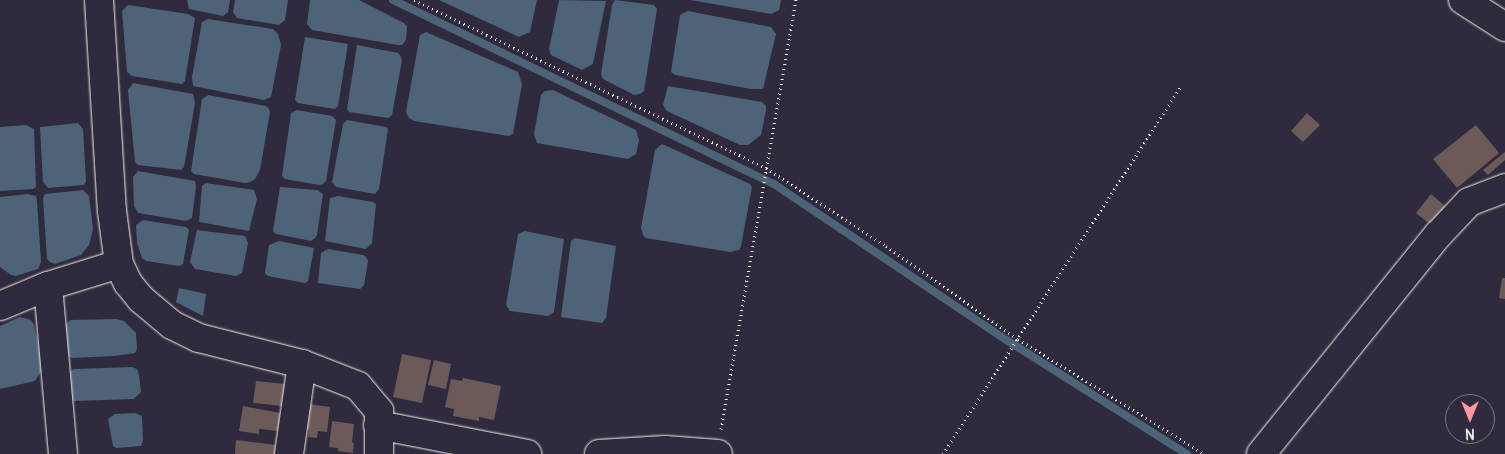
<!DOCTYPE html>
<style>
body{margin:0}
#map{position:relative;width:1505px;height:454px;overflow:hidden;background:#2f2a3d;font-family:Pangolin,sans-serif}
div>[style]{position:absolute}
.water>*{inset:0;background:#4d6378}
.stream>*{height:8px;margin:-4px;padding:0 4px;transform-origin:4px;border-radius:4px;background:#4d6378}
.building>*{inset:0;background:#6c5a59}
.path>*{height:3px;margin-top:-1.5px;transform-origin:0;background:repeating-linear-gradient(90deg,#f4f1e8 0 1px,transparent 0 5px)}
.roads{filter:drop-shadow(0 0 1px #f4f1e8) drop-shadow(0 0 1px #f4f1e8)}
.minor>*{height:28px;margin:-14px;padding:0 14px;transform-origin:14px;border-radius:14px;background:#2f2a3d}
span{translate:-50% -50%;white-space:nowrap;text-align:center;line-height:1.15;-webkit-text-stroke:4.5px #2f2a3d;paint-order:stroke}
.north{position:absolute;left:1445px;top:394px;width:50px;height:50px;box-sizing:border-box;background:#2f2a3d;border:1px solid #7e7a81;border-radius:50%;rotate:180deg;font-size:14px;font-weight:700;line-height:20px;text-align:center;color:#f4f1e8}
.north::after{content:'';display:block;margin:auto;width:18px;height:22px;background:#ff9aa2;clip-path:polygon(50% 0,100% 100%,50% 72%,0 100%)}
</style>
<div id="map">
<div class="water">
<i style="clip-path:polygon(187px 0,230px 0,228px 12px,223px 16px,189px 9px)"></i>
<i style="clip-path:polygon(235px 0,288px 0,285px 20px,279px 25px,237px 18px,233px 12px)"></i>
<i style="clip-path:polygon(310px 0,359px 0,404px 23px,407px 26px,406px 40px,402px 45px,398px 45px,312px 30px,307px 24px)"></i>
<i style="clip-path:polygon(439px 0,537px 0,530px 32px,519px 37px)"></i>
<i style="clip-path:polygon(559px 0,606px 1px,593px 64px,582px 70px,551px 55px,549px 49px)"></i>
<i style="clip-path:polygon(615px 0,654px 5px,657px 9px,644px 91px,640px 94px,634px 95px,603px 79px,601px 74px,612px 5px)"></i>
<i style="clip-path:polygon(690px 0,781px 0,779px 10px,771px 14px)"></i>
<i style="clip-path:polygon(128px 5px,188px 14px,195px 18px,185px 81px,182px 84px,132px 76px,127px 72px,122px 11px)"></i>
<i style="clip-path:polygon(688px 11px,771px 27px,776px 34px,763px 89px,751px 89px,675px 75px,671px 72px,680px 15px)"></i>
<i style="clip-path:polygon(208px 19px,273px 29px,278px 34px,281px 45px,271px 97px,264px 100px,193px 86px,192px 77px,202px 22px)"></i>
<i style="clip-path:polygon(426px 32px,518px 72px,522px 84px,513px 134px,509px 136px,414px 121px,409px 118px,406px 112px,420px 35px)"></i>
<i style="clip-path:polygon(305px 37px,348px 44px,338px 106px,335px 109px,298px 103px,295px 100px)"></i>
<i style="clip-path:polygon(357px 45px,398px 53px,400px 55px,402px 60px,392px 115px,388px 118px,349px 112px,347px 109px)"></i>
<i style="clip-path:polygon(133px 83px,193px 94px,195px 103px,184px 167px,181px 170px,138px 165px,135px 162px,128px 90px)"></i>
<i style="clip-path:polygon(668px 86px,762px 102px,766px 106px,766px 110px,761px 135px,748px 145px,740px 145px,667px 111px,663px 105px)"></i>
<i style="clip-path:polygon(553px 90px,636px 130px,639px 140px,636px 154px,628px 159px,537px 143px,534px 134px,541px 95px,545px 91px)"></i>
<i style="clip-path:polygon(208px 95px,266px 106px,269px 109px,270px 112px,260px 170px,255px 179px,250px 182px,245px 183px,194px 174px,191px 171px,202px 99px)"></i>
<i style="clip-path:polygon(297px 110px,332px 116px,336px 120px,326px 181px,323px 184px,319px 185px,285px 179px,282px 176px,291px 113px)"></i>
<i style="clip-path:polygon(347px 120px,386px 127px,388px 129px,379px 189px,375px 194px,336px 187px,332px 182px,343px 124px)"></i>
<i style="clip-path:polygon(78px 123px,83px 129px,86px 182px,84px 185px,48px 188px,43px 182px,40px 127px)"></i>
<i style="clip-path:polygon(26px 125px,34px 129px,36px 187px,33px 189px,0 191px,0 127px)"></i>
<i style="clip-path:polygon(662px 144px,750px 184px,752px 187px,741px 246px,739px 250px,730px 252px,646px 238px,643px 235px,641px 228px,655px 150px)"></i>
<i style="clip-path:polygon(138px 171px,195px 181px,196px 187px,192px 218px,186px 221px,138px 213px,134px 206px,133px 177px)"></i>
<i style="clip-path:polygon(206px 183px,254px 190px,257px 199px,249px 231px,199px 222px,202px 186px)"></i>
<i style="clip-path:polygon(280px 187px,317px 190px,323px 194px,317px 235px,315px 238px,311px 241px,276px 234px,273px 231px)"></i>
<i style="clip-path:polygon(83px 190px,89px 196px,93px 229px,89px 245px,81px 255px,55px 264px,50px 262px,47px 259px,43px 198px,45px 194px)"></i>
<i style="clip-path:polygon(28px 194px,36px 196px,37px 201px,41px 262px,38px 269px,16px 276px,11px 275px,0 267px,0 197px)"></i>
<i style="clip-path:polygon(338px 196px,373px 202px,376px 204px,372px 243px,366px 249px,325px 241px,330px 198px)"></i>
<i style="clip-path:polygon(143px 220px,186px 227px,189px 230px,183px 264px,179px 266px,146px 261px,142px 258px,137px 243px,136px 225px)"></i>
<i style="clip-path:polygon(197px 230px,245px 236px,248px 243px,242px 273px,236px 276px,195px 269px,190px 262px)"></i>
<i style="clip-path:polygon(525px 231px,564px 239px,554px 312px,548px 316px,510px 311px,506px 305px,518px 234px)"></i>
<i style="clip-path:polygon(575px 238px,616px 246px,606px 318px,602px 323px,561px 317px,571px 241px)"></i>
<i style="clip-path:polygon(279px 241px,314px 248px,308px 281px,305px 283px,268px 276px,265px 273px,269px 245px)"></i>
<i style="clip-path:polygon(328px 249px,363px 255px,366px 257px,368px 261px,364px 285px,360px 289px,318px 283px,321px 253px)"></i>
<i style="clip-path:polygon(179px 288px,206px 294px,203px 316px,176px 302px)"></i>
<i style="clip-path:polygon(20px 317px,31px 320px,34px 325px,43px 368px,35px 381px,0 389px,0 326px)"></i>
<i style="clip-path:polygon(116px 319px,124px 321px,136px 333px,137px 349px,135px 353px,115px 356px,72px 358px,67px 355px,64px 327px,70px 320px)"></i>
<i style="clip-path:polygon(132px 367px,137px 369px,139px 375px,141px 392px,134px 399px,74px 401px,70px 399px,69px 372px,74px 369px)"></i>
<i style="clip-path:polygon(115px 414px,135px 413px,142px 416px,143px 441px,141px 446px,116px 448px,113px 446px,108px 419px)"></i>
</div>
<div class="stream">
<i style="left:393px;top:0;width:423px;rotate:25.8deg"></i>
<i style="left:774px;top:184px;width:282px;rotate:33.9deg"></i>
<i style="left:1008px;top:341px;width:212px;rotate:32.3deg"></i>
</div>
<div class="building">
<i style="clip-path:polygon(1307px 113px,1320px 125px,1303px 142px,1291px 131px)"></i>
<i style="clip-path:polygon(1476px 125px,1499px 153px,1457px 188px,1433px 159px)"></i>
<i style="clip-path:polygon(1505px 152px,1505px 160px,1488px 175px,1483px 170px)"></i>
<i style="clip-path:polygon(1431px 194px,1446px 207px,1431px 225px,1416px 213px)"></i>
<i style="clip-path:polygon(1502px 278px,1505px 278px,1505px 299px,1499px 298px)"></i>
<i style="clip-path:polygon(402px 354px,431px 360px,422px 403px,393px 397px)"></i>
<i style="clip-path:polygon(434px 360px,451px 364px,446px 389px,428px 385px)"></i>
<i style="clip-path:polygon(463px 378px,501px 386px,494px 420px,479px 417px,479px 421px,453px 416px,454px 409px,445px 407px,451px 379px,462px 381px)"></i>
<i style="clip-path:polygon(256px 381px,285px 384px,282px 406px,253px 403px)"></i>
<i style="clip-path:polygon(308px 404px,330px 407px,327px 432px,318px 431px,317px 438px,308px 437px,309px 430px,305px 429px)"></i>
<i style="clip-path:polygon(243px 406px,280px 413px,278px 431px,259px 429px,259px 434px,239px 431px)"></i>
<i style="clip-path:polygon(332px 421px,354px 424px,352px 442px,354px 443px,353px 453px,338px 451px,338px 448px,329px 447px)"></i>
<i style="clip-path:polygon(236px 440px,276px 445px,275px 454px,235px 454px)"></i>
</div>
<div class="path">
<i style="left:414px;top:0;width:390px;rotate:25.5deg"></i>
<i style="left:766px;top:168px;width:143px;rotate:33deg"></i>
<i style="left:886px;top:246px;width:161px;rotate:35.2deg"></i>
<i style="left:1018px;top:339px;width:219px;rotate:31.7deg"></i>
<i style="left:721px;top:429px;width:436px;rotate:-80.1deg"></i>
<i style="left:943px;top:454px;width:438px;rotate:-57.1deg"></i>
</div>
<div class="roads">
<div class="minor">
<i style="left:99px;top:0;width:211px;rotate:86.5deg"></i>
<i style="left:112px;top:211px;width:53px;rotate:82.5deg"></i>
<i style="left:119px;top:264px;width:21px;rotate:65deg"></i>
<i style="left:128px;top:283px;width:21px;rotate:51deg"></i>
<i style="left:141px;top:299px;width:40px;rotate:40deg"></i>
<i style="left:172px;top:325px;width:30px;rotate:26deg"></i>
<i style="left:199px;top:338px;width:106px;rotate:14.2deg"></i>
<i style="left:302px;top:364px;width:60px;rotate:21.4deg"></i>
<i style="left:358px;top:386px;width:33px;rotate:50deg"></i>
<i style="left:379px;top:411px;width:43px;rotate:90deg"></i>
<i style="left:1463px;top:0;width:50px;rotate:32.7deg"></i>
<i style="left:48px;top:286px;width:169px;rotate:84.9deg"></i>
<i style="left:0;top:306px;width:52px;rotate:-22.6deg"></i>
<i style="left:48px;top:286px;width:74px;rotate:-17.2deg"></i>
<i style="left:378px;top:425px;width:152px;rotate:11deg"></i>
<i style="left:289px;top:454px;width:91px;rotate:-81.8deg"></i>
<i style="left:599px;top:454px;width:66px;rotate:-3.5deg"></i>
<i style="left:665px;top:450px;width:53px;rotate:4.3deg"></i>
<i style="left:1261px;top:454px;width:282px;rotate:-51.1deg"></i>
<i style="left:1438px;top:235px;width:45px;rotate:-46.8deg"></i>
<i style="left:1469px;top:202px;width:39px;rotate:-21deg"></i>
</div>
</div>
<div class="north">N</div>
</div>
